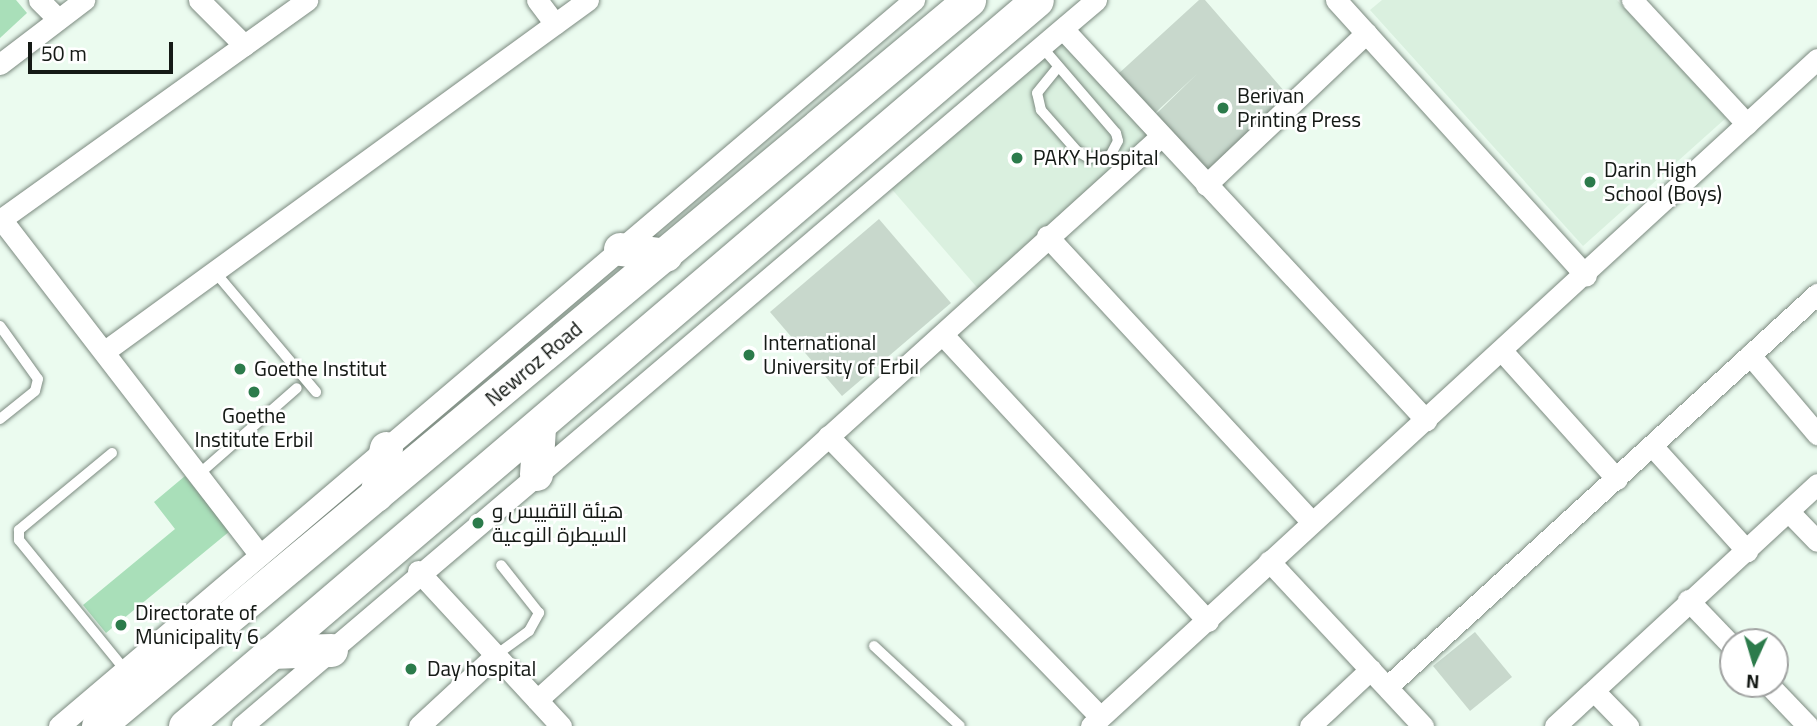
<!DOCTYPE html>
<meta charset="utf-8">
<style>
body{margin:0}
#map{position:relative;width:1817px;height:726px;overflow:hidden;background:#ebfbef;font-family:Georgia,Cairo,serif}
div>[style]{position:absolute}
.built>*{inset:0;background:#daf0df}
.green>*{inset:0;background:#a9dfb9}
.building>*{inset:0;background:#c8d8cc}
.roads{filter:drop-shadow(0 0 2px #7c8a80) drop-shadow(0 0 2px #7c8a80)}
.lane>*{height:10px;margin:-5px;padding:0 5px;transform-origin:5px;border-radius:5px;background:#fff}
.street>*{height:21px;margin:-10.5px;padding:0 10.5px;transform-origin:10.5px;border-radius:10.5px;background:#fff}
.primary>*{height:33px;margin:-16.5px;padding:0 16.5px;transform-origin:16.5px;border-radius:16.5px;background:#fff}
.dots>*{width:19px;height:19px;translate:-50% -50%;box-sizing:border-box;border:4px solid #fff;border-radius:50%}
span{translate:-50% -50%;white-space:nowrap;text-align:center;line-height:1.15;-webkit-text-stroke:5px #fff;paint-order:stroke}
.poi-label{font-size:21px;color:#151a16}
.left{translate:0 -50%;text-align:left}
.street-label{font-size:21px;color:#151a16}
.north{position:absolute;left:1719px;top:628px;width:70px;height:70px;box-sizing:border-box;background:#fff;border:2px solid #a1a3a2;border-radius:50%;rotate:184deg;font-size:19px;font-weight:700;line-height:28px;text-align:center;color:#151a16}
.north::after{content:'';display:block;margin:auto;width:24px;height:32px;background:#2c7b4b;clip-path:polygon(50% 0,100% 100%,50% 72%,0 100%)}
.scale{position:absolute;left:28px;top:42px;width:145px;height:32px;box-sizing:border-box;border:4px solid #151a16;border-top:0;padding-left:9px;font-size:21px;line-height:24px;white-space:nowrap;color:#151a16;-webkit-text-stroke:5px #fff;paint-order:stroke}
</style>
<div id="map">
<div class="built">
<i style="clip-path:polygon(1382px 0,1617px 0,1726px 118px,1583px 246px,1370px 10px)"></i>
<i style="clip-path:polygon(1056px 33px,1150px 137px,981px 292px,883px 179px)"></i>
</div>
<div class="green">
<i style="clip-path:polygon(0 0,16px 0,27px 13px,0 38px)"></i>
<i style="clip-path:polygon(185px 476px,230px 531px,106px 633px,83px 605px,175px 529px,154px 502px)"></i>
</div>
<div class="building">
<i style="clip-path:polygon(1199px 0,1205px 0,1292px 100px,1211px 177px,1154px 116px,1197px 74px,1154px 114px,1117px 75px)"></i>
<i style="clip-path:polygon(879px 219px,951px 303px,842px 396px,770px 312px)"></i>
<i style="clip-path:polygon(1475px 632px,1512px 677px,1470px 711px,1433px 666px)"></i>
</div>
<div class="roads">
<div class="lane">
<i style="left:1042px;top:47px;width:113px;rotate:49.3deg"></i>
<i style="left:1116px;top:133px;width:8px;rotate:76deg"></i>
<i style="left:1118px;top:141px;width:17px;rotate:118deg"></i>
<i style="left:1110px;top:156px;width:21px;rotate:175deg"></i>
<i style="left:1089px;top:158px;width:14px;rotate:-150deg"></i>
<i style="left:1077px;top:151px;width:55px;rotate:-131.3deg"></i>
<i style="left:1041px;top:110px;width:17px;rotate:-103deg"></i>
<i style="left:1037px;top:93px;width:33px;rotate:-51deg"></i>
<i style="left:215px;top:272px;width:157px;rotate:49.9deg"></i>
<i style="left:0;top:326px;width:65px;rotate:54.4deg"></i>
<i style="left:38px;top:379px;width:12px;rotate:104deg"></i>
<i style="left:35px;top:391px;width:45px;rotate:141.3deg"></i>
<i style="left:112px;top:453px;width:121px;rotate:140.4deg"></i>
<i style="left:19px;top:530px;width:10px;rotate:90deg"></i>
<i style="left:19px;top:540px;width:168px;rotate:50.8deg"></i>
<i style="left:199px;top:474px;width:130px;rotate:-41.3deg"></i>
<i style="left:874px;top:646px;width:117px;rotate:42.9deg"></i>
<i style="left:496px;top:655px;width:41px;rotate:-36deg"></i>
<i style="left:529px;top:631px;width:21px;rotate:-61deg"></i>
<i style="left:539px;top:613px;width:61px;rotate:-128.4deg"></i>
</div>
<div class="street">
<i style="left:39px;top:0;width:27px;rotate:45deg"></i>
<i style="left:199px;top:0;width:64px;rotate:45deg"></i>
<i style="left:537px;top:0;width:30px;rotate:53deg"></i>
<i style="left:1336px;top:0;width:372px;rotate:47.8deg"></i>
<i style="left:1632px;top:0;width:169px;rotate:47.2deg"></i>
<i style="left:1063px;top:29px;width:534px;rotate:47.13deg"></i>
<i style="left:0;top:64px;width:106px;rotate:-37.3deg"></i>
<i style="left:1206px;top:185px;width:221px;rotate:-43.5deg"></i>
<i style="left:1px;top:219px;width:424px;rotate:52.4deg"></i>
<i style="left:0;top:220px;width:378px;rotate:-35.6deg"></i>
<i style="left:1047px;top:236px;width:390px;rotate:47.2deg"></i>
<i style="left:943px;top:335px;width:390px;rotate:47.2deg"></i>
<i style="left:105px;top:351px;width:597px;rotate:-36.01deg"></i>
<i style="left:1502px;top:351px;width:172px;rotate:48.1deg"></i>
<i style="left:1750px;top:355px;width:104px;rotate:49.7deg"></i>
<i style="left:828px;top:436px;width:391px;rotate:45.9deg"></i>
<i style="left:1654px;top:448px;width:139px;rotate:47.9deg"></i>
<i style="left:1789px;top:512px;width:40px;rotate:46deg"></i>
<i style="left:1269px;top:561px;width:226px;rotate:47deg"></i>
<i style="left:418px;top:571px;width:211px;rotate:47.3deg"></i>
<i style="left:1688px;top:600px;width:65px;rotate:46.2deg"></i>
<i style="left:1768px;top:684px;width:58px;rotate:46.4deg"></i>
<i style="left:1387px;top:687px;width:583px;rotate:-42.43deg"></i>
<i style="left:1594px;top:691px;width:49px;rotate:45.8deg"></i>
<i style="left:537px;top:700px;width:840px;rotate:-42.1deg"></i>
<i style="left:59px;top:726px;width:1122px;rotate:-40.34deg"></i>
<i style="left:242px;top:726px;width:1121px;rotate:-40.37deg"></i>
<i style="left:419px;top:726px;width:105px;rotate:-42.7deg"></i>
<i style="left:1091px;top:726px;width:986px;rotate:-42.57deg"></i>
<i style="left:1310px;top:726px;width:83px;rotate:-43.1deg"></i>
<i style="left:1555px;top:726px;width:357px;rotate:-42.7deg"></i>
</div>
<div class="primary">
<i style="left:620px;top:249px;width:46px;rotate:7.4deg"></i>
<i style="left:536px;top:474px;width:47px;rotate:-86.3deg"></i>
<i style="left:376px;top:495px;width:48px;rotate:-78deg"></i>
<i style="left:271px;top:652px;width:60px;rotate:-1.9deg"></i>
<i style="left:98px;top:726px;width:1134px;rotate:-39.81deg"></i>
<i style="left:185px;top:726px;width:1119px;rotate:-40.43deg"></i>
</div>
</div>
<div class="dots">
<i style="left:1223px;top:108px;background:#2c7b4b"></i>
<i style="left:1017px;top:158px;background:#2c7b4b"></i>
<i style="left:1590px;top:182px;background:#2c7b4b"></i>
<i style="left:749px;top:355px;background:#2c7b4b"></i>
<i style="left:240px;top:369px;background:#2c7b4b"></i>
<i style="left:254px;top:392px;background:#2c7b4b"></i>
<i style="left:478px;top:523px;background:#2c7b4b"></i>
<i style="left:121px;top:625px;background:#2c7b4b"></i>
<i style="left:411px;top:669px;background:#2c7b4b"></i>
</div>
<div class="poi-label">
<span class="left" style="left:1237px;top:108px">Berivan<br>Printing Press</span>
<span class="left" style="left:1033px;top:158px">PAKY Hospital</span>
<span class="left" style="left:1604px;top:182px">Darin High<br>School (Boys)</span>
<span class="left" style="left:763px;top:355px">International<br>University of Erbil</span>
<span class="left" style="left:254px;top:369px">Goethe Institut</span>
<span style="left:254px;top:428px">Goethe<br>Institute Erbil</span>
<span class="left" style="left:492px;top:523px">هيئة التقييس و<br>السيطرة النوعية</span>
<span class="left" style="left:135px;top:625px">Directorate of<br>Municipality 6</span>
<span class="left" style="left:427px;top:669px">Day hospital</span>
</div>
<div class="street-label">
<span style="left:534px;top:364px;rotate:-40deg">Newroz Road</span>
</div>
<div class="north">N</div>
<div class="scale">50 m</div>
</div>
